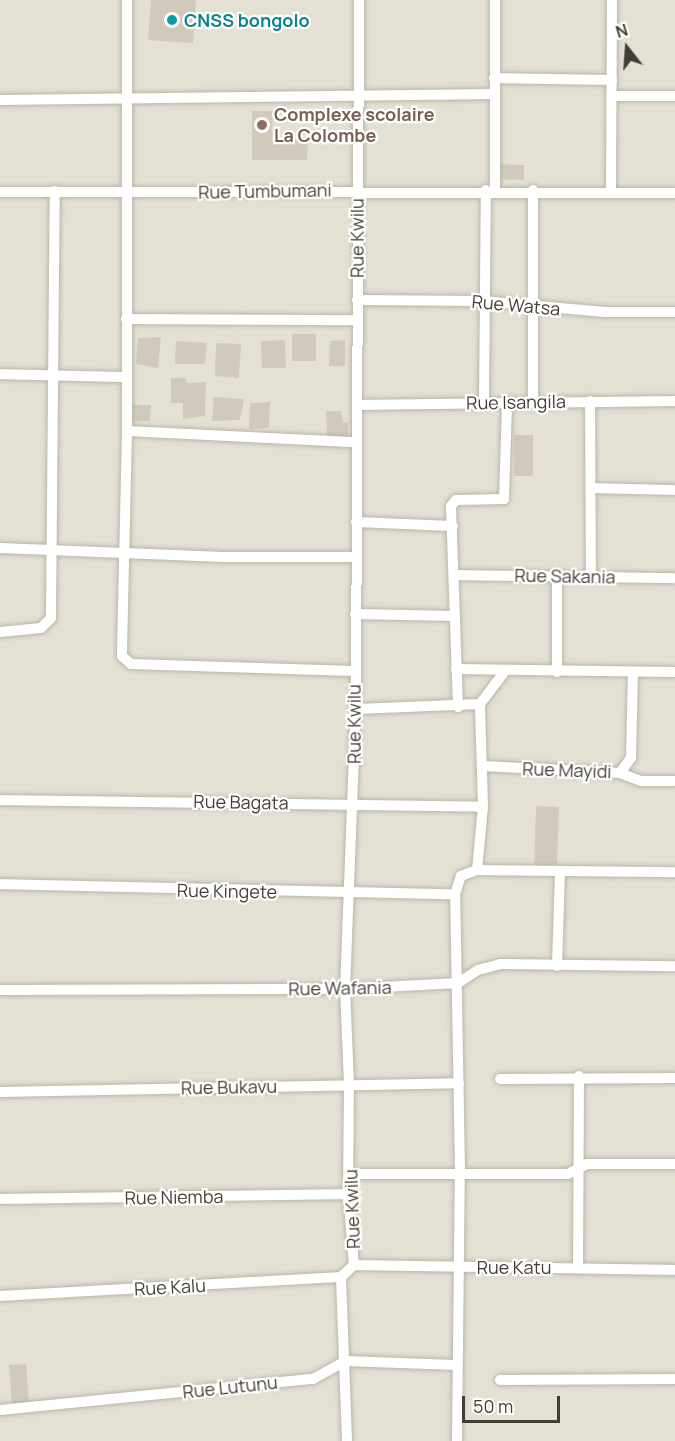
<!DOCTYPE html>
<style>
body{margin:0}
#map{position:relative;width:675px;height:1441px;overflow:hidden;background:#f0eee5;font-family:Manrope,sans-serif}
div>[style]{position:absolute}
.residential>*{inset:0;background:#e4e0d4}
.building>*{inset:0;background:#d1cabc}
.roads{filter:drop-shadow(0 0 2px #bbb6a9) drop-shadow(0 0 2px #bbb6a9)}
.street>*{height:10px;margin:-5px;padding:0 5px;transform-origin:5px;border-radius:5px;background:#fff}
.dots>*{width:16px;height:16px;translate:-50% -50%;box-sizing:border-box;border:3px solid #fff;border-radius:50%}
span{translate:-50% -50%;white-space:nowrap;text-align:center;line-height:1.15;-webkit-text-stroke:4.5px #fff;paint-order:stroke}
.culture-label{font-size:18px;color:#0d838f;font-weight:700}
.left{translate:0 -50%;text-align:left}
.education-label{font-size:18px;color:#785e54;font-weight:700}
.street-label{font-size:18px;color:#423e35}
.north{position:absolute;left:597px;top:18px;width:60px;height:60px;-webkit-text-stroke:4px #fff;paint-order:stroke;rotate:343deg;font-size:16px;font-weight:700;line-height:24px;text-align:center;color:#423e35}
.north::after{content:'';display:block;margin:auto;width:21px;height:27px;background:#423e35;clip-path:polygon(50% 0,100% 100%,50% 72%,0 100%)}
.scale{position:absolute;left:462px;top:1396px;width:98px;height:27px;box-sizing:border-box;border:3px solid #423e35;border-top:0;padding-left:8px;font-size:18px;line-height:21px;white-space:nowrap;color:#423e35;-webkit-text-stroke:4px #fff;paint-order:stroke}
</style>
<div id="map">
<div class="residential">
<i style="clip-path:polygon(0 0,675px 0,675px 1441px,0 1441px)"></i>
</div>
<div class="building">
<i style="clip-path:polygon(151px 0,196px 0,193px 43px,148px 40px)"></i>
<i style="clip-path:polygon(252px 111px,273px 111px,272px 140px,308px 140px,307px 160px,252px 160px)"></i>
<i style="clip-path:polygon(495px 164px,524px 165px,524px 180px,495px 179px)"></i>
<i style="clip-path:polygon(292px 334px,316px 334px,316px 361px,292px 361px)"></i>
<i style="clip-path:polygon(161px 337px,158px 368px,136px 364px,138px 338px)"></i>
<i style="clip-path:polygon(285px 340px,286px 368px,262px 368px,261px 341px)"></i>
<i style="clip-path:polygon(345px 340px,345px 366px,329px 366px,330px 341px)"></i>
<i style="clip-path:polygon(176px 341px,207px 343px,205px 364px,175px 364px)"></i>
<i style="clip-path:polygon(216px 343px,241px 344px,239px 378px,215px 376px)"></i>
<i style="clip-path:polygon(171px 378px,185px 378px,187px 383px,206px 382px,205px 416px,183px 419px,183px 403px,171px 403px)"></i>
<i style="clip-path:polygon(214px 397px,244px 399px,240px 420px,212px 421px)"></i>
<i style="clip-path:polygon(270px 402px,269px 428px,249px 429px,250px 403px)"></i>
<i style="clip-path:polygon(131px 405px,151px 405px,150px 421px,131px 421px)"></i>
<i style="clip-path:polygon(326px 411px,341px 411px,343px 422px,348px 423px,348px 436px,327px 436px)"></i>
<i style="clip-path:polygon(514px 435px,533px 435px,533px 476px,514px 476px)"></i>
<i style="clip-path:polygon(536px 806px,559px 807px,557px 864px,534px 870px)"></i>
<i style="clip-path:polygon(26px 1364px,29px 1403px,12px 1405px,9px 1365px)"></i>
</div>
<div class="roads">
<div class="street">
<i style="left:127px;top:0;width:431px;rotate:90deg"></i>
<i style="left:127px;top:431px;width:225px;rotate:91.3deg"></i>
<i style="left:122px;top:656px;width:12px;rotate:42deg"></i>
<i style="left:131px;top:664px;width:223px;rotate:1.8deg"></i>
<i style="left:494px;top:78px;width:118px;rotate:1deg"></i>
<i style="left:613px;top:96px;width:62px"></i>
<i style="left:0;top:100px;width:494px;rotate:-0.7deg"></i>
<i style="left:495px;top:190px;width:190px;rotate:-90deg"></i>
<i style="left:533px;top:190px;width:212px;rotate:90deg"></i>
<i style="left:611px;top:191px;width:191px;rotate:-89.7deg"></i>
<i style="left:0;top:192px;width:675px;rotate:0.08deg"></i>
<i style="left:357px;top:300px;width:126px;rotate:0.5deg"></i>
<i style="left:483px;top:301px;width:122px;rotate:5.2deg"></i>
<i style="left:605px;top:312px;width:70px"></i>
<i style="left:126px;top:319px;width:229px;rotate:0.3deg"></i>
<i style="left:0;top:374px;width:126px;rotate:1.4deg"></i>
<i style="left:590px;top:401px;width:175px;rotate:89.7deg"></i>
<i style="left:484px;top:402px;width:212px;rotate:-89.5deg"></i>
<i style="left:357px;top:405px;width:318px;rotate:-0.7deg"></i>
<i style="left:127px;top:431px;width:228px;rotate:2.8deg"></i>
<i style="left:593px;top:488px;width:82px;rotate:1.4deg"></i>
<i style="left:356px;top:522px;width:97px;rotate:2.4deg"></i>
<i style="left:0;top:548px;width:223px;rotate:2.3deg"></i>
<i style="left:223px;top:557px;width:133px"></i>
<i style="left:454px;top:575px;width:221px;rotate:0.8deg"></i>
<i style="left:355px;top:614px;width:100px;rotate:1.1deg"></i>
<i style="left:0;top:632px;width:41px;rotate:-5.6deg"></i>
<i style="left:41px;top:628px;width:14px;rotate:-45deg"></i>
<i style="left:51px;top:618px;width:427px;rotate:-89.5deg"></i>
<i style="left:456px;top:669px;width:219px;rotate:0.8deg"></i>
<i style="left:557px;top:672px;width:96px;rotate:-90deg"></i>
<i style="left:458px;top:707px;width:201px;rotate:-92deg"></i>
<i style="left:451px;top:506px;width:8px;rotate:-50deg"></i>
<i style="left:456px;top:500px;width:48px;rotate:-1.2deg"></i>
<i style="left:504px;top:499px;width:96px;rotate:-88.2deg"></i>
<i style="left:356px;top:709px;width:124px;rotate:-2.3deg"></i>
<i style="left:483px;top:766px;width:137px;rotate:2.9deg"></i>
<i style="left:620px;top:773px;width:19px;rotate:-54deg"></i>
<i style="left:631px;top:758px;width:85px;rotate:-88.7deg"></i>
<i style="left:620px;top:773px;width:22px;rotate:21deg"></i>
<i style="left:641px;top:781px;width:34px"></i>
<i style="left:0;top:800px;width:483px;rotate:0.8deg"></i>
<i style="left:477px;top:870px;width:198px;rotate:0.6deg"></i>
<i style="left:0;top:884px;width:455px;rotate:1.3deg"></i>
<i style="left:557px;top:966px;width:95px;rotate:-88.2deg"></i>
<i style="left:0;top:990px;width:345px;rotate:-0.2deg"></i>
<i style="left:345px;top:989px;width:113px;rotate:-3deg"></i>
<i style="left:458px;top:983px;width:24px;rotate:-33deg"></i>
<i style="left:478px;top:970px;width:23px;rotate:-15deg"></i>
<i style="left:500px;top:964px;width:175px;rotate:0.7deg"></i>
<i style="left:500px;top:1079px;width:175px;rotate:-0.3deg"></i>
<i style="left:0;top:1092px;width:459px;rotate:-1.1deg"></i>
<i style="left:350px;top:1174px;width:218px"></i>
<i style="left:568px;top:1174px;width:21px;rotate:-28deg"></i>
<i style="left:587px;top:1164px;width:88px"></i>
<i style="left:0;top:1199px;width:348px;rotate:-0.8deg"></i>
<i style="left:354px;top:1265px;width:321px;rotate:0.9deg"></i>
<i style="left:578px;top:1268px;width:192px;rotate:-89.7deg"></i>
<i style="left:0;top:1296px;width:342px;rotate:-3.2deg"></i>
<i style="left:500px;top:1380px;width:175px;rotate:-0.3deg"></i>
<i style="left:0;top:1410px;width:315px;rotate:-5.7deg"></i>
<i style="left:313px;top:1379px;width:37px;rotate:-29deg"></i>
<i style="left:345px;top:1361px;width:111px;rotate:2.1deg"></i>
<i style="left:347px;top:1441px;width:164px;rotate:-92.1deg"></i>
<i style="left:341px;top:1277px;width:18px;rotate:-43deg"></i>
<i style="left:354px;top:1265px;width:71px;rotate:-94.8deg"></i>
<i style="left:348px;top:1194px;width:110px;rotate:-89.5deg"></i>
<i style="left:349px;top:1084px;width:95px;rotate:-92.4deg"></i>
<i style="left:345px;top:989px;width:280px;rotate:-87.8deg"></i>
<i style="left:356px;top:709px;width:709px;rotate:-89.76deg"></i>
<i style="left:457px;top:1441px;width:270px;rotate:-89.4deg"></i>
<i style="left:460px;top:1171px;width:277px;rotate:-91deg"></i>
<i style="left:455px;top:894px;width:19px;rotate:-72deg"></i>
<i style="left:461px;top:876px;width:17px;rotate:-21deg"></i>
<i style="left:477px;top:870px;width:63px;rotate:-84.6deg"></i>
<i style="left:483px;top:807px;width:103px;rotate:-91.7deg"></i>
<i style="left:480px;top:704px;width:41px;rotate:-52.9deg"></i>
</div>
</div>
<div class="dots">
<i style="left:172px;top:20px;background:#0f9aa8"></i>
<i style="left:262px;top:125px;background:#8d6e63"></i>
</div>
<div class="culture-label">
<span class="left" style="left:184px;top:20px">CNSS bongolo</span>
</div>
<div class="education-label">
<span class="left" style="left:274px;top:125px">Complexe scolaire<br>La Colombe</span>
</div>
<div class="street-label">
<span style="left:265px;top:191px;rotate:-1deg">Rue Tumbumani</span>
<span style="left:357px;top:238px;rotate:-90deg">Rue Kwilu</span>
<span style="left:516px;top:305px;rotate:5deg">Rue Watsa</span>
<span style="left:516px;top:402px;rotate:-1deg">Rue Isangila</span>
<span style="left:565px;top:576px;rotate:1deg">Rue Sakania</span>
<span style="left:354px;top:724px;rotate:-90deg">Rue Kwilu</span>
<span style="left:567px;top:770px;rotate:2deg">Rue Mayidi</span>
<span style="left:241px;top:802px;rotate:1deg">Rue Bagata</span>
<span style="left:227px;top:891px;rotate:1deg">Rue Kingete</span>
<span style="left:340px;top:988px;rotate:-1deg">Rue Wafania</span>
<span style="left:229px;top:1087px;rotate:-1deg">Rue Bukavu</span>
<span style="left:174px;top:1197px;rotate:-1deg">Rue Niemba</span>
<span style="left:352px;top:1209px;rotate:-92deg">Rue Kwilu</span>
<span style="left:514px;top:1267px">Rue Katu</span>
<span style="left:170px;top:1287px;rotate:-3deg">Rue Kalu</span>
<span style="left:230px;top:1387px;rotate:-6deg">Rue Lutunu</span>
</div>
<div class="north">N</div>
<div class="scale">50 m</div>
</div>
